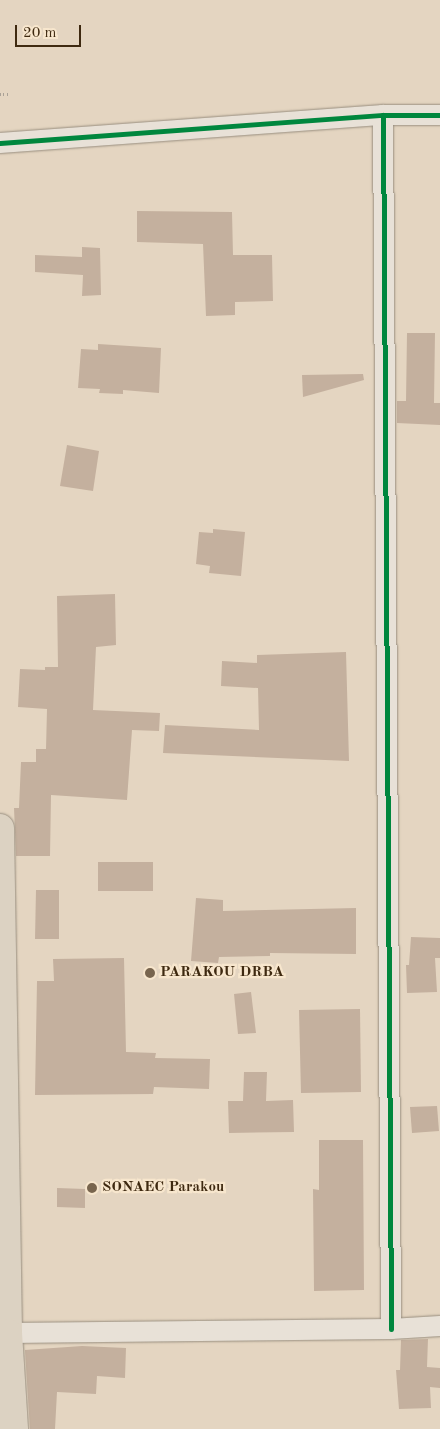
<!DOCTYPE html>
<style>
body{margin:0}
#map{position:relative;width:440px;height:1429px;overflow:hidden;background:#e4d5c1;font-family:"Old Standard TT",serif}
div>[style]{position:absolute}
.building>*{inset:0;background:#c4b09e}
.path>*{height:3px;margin-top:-1.5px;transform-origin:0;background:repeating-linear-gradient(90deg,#a9a196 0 1px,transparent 0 3.5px)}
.roads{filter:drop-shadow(0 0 1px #988e7f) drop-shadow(0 0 1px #988e7f)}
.minor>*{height:20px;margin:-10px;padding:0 10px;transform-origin:10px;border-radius:10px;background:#e8e1d7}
.primary>*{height:28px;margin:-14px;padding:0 14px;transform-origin:14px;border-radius:14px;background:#dcd2c2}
.cycleway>*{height:5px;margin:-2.5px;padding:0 2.5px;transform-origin:2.5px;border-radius:2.5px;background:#00873e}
.dots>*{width:14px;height:14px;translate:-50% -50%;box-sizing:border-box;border:2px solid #f7e6cd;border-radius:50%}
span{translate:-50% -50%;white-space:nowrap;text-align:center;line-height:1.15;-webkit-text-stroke:4.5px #f7e6cd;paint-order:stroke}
.poi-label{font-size:15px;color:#3e2910;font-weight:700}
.left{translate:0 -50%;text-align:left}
.scale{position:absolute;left:15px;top:25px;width:66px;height:22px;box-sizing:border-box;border:2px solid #3e2910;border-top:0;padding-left:6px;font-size:15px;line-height:18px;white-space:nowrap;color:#3e2910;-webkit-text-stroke:4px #f7e6cd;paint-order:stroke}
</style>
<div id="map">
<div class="building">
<i style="clip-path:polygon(137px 211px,232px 212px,233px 255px,272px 255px,273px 301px,235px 302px,235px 315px,206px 316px,203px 244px,137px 242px)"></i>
<i style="clip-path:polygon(82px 247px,100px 248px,101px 295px,82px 296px,83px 275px,35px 272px,35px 255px,82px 257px)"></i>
<i style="clip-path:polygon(407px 333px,435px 333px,434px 403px,440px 403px,440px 425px,397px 423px,397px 401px,406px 401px)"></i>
<i style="clip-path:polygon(98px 344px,161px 348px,159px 393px,123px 390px,123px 394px,99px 393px,100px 389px,78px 388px,81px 349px,98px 350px)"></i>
<i style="clip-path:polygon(363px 374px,364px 380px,303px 397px,302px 375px)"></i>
<i style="clip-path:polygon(67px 445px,99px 451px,93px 491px,60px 486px)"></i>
<i style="clip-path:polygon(213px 529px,245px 532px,241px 576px,209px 573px,210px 566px,196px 564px,199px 532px,213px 533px)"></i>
<i style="clip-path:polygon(115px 594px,116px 645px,96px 647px,93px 710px,160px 713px,159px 731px,132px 730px,127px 800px,51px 795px,50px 856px,16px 856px,14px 808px,19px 808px,21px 762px,36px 762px,36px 749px,46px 749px,47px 709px,18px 707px,20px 669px,45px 670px,45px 667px,58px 667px,57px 596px)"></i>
<i style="clip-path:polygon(346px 652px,349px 761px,163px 753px,165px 725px,259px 730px,258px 688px,221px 686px,222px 661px,257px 663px,257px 655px)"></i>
<i style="clip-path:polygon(98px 862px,153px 862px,153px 891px,98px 891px)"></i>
<i style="clip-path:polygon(36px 890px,59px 890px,59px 939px,35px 939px)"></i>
<i style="clip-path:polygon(196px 898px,223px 900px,223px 911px,356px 908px,356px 954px,270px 953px,270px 956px,219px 957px,218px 963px,191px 961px)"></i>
<i style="clip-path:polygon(411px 937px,440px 938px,440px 958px,435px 958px,437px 992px,407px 993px,406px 965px,409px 965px)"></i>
<i style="clip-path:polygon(124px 958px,126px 1052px,156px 1053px,155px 1058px,210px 1059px,209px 1089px,154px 1087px,153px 1094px,35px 1095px,37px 981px,54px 981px,53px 959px)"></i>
<i style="clip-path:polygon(251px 992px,256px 1033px,238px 1034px,234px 994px)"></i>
<i style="clip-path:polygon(360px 1009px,361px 1092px,301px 1093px,299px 1010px)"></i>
<i style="clip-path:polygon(244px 1072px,267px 1072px,266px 1101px,293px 1100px,294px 1132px,229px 1133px,228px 1101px,243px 1101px)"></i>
<i style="clip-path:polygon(437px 1106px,439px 1131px,412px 1133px,410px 1107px)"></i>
<i style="clip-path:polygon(319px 1140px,363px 1140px,364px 1290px,314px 1291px,313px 1189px,319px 1190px)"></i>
<i style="clip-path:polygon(57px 1188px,85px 1189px,85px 1208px,57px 1207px)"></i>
<i style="clip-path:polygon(428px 1339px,427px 1367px,440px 1368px,440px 1388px,430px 1387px,431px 1408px,399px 1409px,396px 1370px,400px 1370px,401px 1340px)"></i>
<i style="clip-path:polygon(82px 1346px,126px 1348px,125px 1378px,97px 1376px,96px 1394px,57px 1392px,55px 1429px,30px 1429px,25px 1350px)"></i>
</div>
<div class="path">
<i style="left:0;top:94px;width:10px"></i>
</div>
<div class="roads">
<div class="minor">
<i style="left:383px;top:115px;width:1214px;rotate:89.62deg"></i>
<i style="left:0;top:143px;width:384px;rotate:-4.2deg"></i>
<i style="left:383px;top:115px;width:57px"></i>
<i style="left:8px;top:1333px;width:383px;rotate:-0.6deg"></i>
<i style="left:391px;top:1329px;width:49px;rotate:-3.5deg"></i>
</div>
<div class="primary">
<i style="left:0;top:828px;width:505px;rotate:89.09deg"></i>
<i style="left:8px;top:1333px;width:96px;rotate:86.4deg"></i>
</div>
</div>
<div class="cycleway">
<i style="left:383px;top:115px;width:1214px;rotate:89.62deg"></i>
<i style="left:0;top:143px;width:384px;rotate:-4.2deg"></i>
<i style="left:383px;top:115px;width:57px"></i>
</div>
<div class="dots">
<i style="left:150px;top:973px;background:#78654e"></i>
<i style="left:92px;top:1188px;background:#78654e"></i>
</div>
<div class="poi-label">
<span class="left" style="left:160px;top:973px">PARAKOU DRBA</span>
<span class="left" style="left:102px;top:1188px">SONAEC Parakou</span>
</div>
<div class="scale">20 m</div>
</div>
